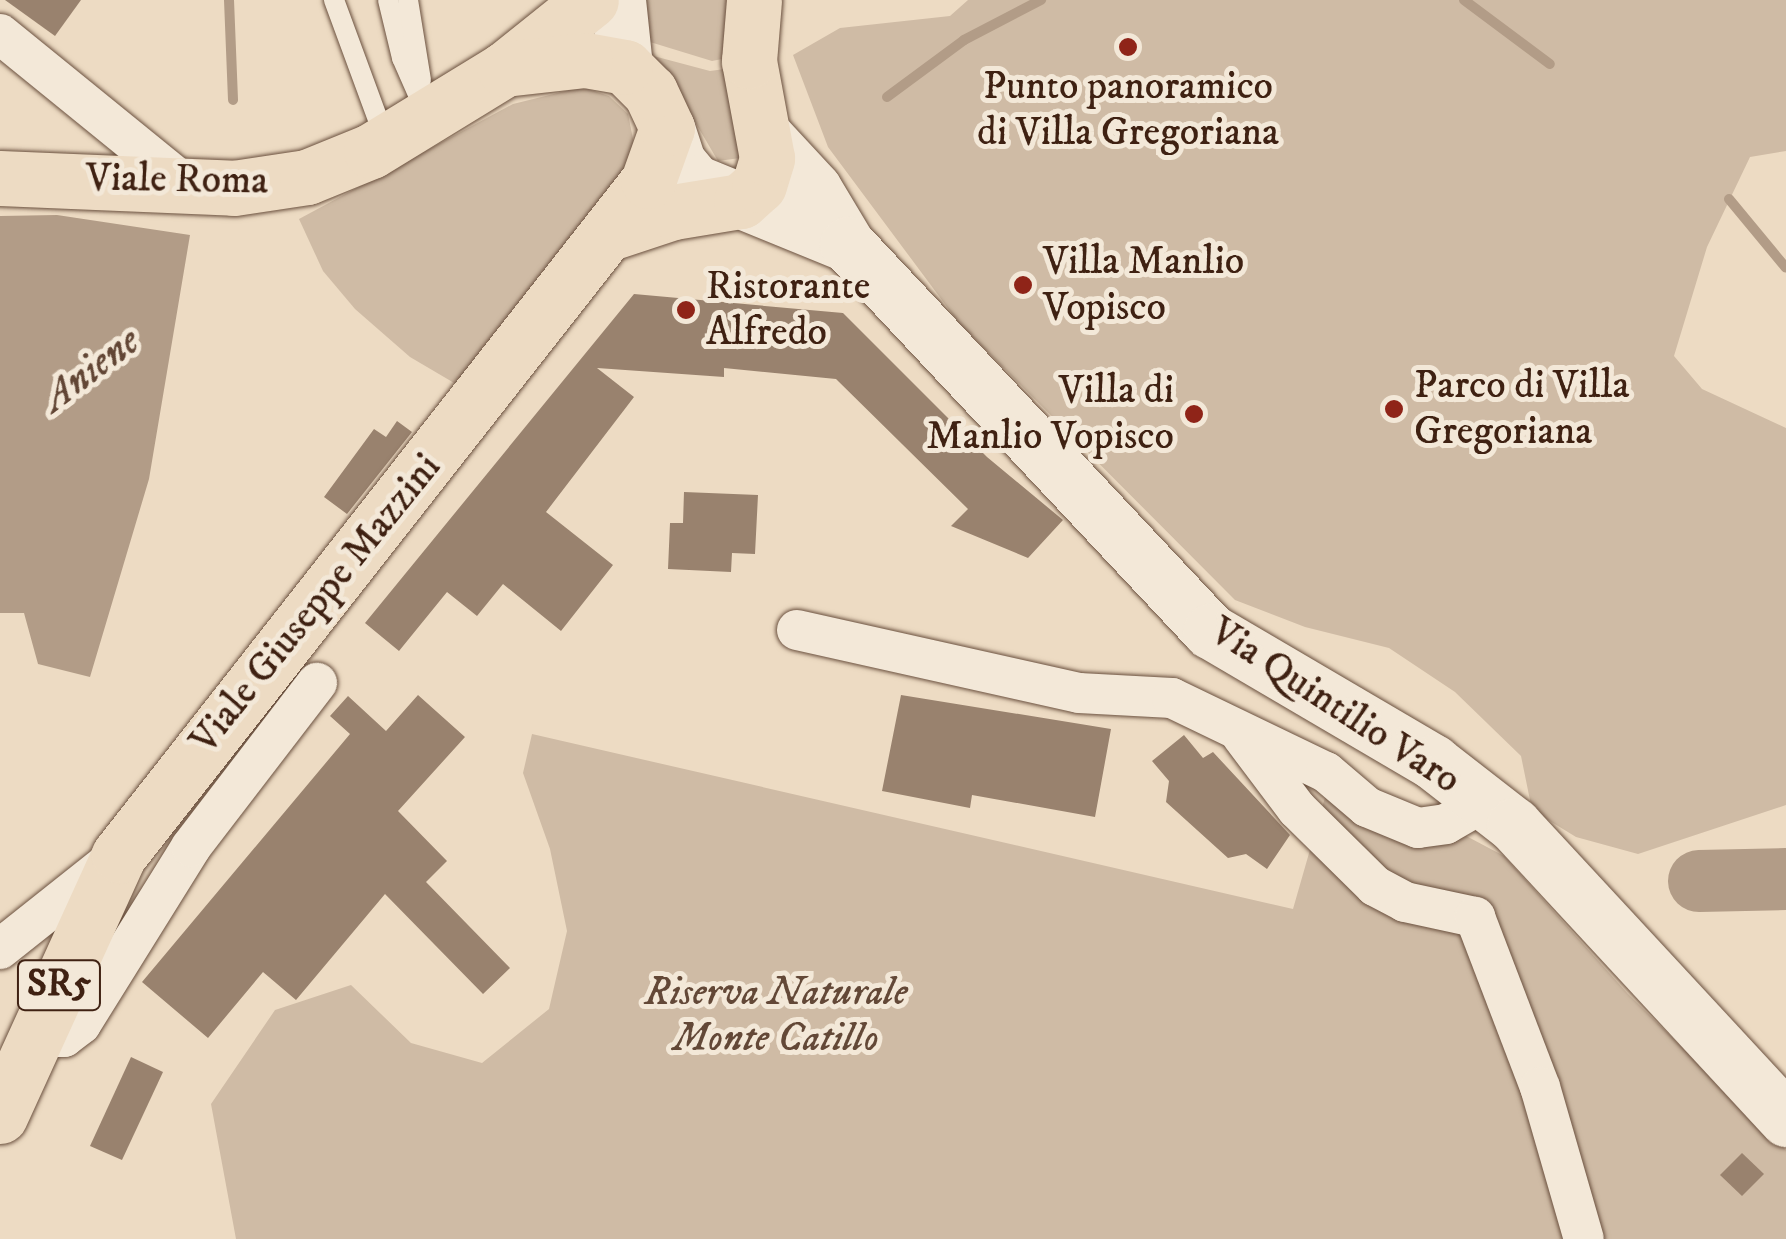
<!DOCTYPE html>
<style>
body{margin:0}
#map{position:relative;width:1786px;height:1239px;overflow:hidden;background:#eddbc3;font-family:"IM FELL DW Pica",serif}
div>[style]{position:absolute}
.green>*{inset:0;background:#cfbba5}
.water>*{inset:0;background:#b29c87}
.stream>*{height:10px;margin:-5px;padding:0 5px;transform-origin:5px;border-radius:5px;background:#b29c87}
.river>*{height:62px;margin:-31px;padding:0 31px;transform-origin:31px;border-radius:31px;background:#b29c87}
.building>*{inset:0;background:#99826e}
.roads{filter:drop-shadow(0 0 2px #6a503e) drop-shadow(0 0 2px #6a503e)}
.lane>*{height:20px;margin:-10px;padding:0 10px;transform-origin:10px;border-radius:10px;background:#f3e8d8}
.street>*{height:40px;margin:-20px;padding:0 20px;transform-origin:20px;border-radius:20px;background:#f3e8d8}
.secondary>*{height:55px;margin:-27.5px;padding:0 27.5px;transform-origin:27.5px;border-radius:27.5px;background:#f3e8d8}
.primary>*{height:55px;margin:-27.5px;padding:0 27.5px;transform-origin:27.5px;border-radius:27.5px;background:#eddbc3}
.dots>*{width:28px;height:28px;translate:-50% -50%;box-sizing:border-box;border:5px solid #f3e8d8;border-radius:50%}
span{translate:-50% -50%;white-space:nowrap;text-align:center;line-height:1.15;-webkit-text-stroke:10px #f3e8d8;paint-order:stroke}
.shield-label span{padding:2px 8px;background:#f3e8d8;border:2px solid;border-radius:8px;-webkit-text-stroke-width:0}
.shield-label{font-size:38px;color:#3f2112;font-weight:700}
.poi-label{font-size:40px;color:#3f2112}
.left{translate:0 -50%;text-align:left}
.right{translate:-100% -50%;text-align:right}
.street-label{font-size:40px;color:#3f2112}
.park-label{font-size:40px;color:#634837;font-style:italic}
.water-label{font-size:42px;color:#624635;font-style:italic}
</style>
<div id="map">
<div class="green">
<i style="clip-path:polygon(737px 0,727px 58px,712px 61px,650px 42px,646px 0)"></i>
<i style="clip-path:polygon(968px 0,1786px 0,1786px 151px,1750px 157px,1707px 247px,1674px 356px,1702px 389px,1786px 428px,1786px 805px,1638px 854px,1576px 837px,1532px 810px,1521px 756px,1455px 692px,1389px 648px,1305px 627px,1235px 600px,959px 323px,828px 147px,793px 55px,840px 28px,950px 16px)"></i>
<i style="clip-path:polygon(646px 54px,710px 71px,732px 68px,740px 158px,718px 161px,678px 93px)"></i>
<i style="clip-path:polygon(582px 87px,609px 96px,628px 114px,635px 149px,631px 163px,461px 387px,410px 357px,355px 309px,323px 271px,299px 219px,513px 104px)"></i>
<i style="clip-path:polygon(532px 734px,1293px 909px,1334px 766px,1504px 856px,1628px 994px,1786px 1150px,1786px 1239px,236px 1239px,211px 1104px,275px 1010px,351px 985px,411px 1043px,482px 1063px,549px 1009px,567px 931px,550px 849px,523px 773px)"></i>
</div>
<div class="water">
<i style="clip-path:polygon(57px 215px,190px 235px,149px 479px,90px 677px,38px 664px,24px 613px,0 613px,0 216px)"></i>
</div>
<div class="stream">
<i style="left:229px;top:0;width:100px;rotate:87.7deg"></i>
<i style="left:1464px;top:0;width:107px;rotate:36.7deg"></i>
<i style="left:887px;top:97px;width:96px;rotate:-36.5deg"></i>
<i style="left:964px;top:40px;width:87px;rotate:-27.5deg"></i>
<i style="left:1729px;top:199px;width:89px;rotate:50.4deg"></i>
</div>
<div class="river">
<i style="left:1699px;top:881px;width:87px;rotate:-1.3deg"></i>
</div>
<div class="building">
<i style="clip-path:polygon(5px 0,81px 0,55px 36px)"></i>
<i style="clip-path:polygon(634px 294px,843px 313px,987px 457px,1063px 520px,1028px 558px,951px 526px,968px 509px,836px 379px,724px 368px,724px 377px,597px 368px,634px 397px,546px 512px,613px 565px,561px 631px,503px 584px,477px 616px,447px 592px,399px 651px,365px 623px)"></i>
<i style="clip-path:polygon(397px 421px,412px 432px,347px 514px,324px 497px,374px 429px,386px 437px)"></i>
<i style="clip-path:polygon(684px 492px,758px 495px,755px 554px,732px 553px,731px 572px,668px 569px,670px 523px,683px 523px)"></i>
<i style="clip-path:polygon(418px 695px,465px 737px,398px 811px,447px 861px,426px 882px,510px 968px,483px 994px,385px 894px,296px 1000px,263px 972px,208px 1038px,142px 982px,350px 734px,330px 716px,348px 696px,386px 731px)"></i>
<i style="clip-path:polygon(901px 695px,1111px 729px,1095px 817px,972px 795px,970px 808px,882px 791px)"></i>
<i style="clip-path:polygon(1184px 735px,1203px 758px,1213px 752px,1290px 835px,1267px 869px,1246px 854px,1228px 858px,1166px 802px,1169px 781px,1152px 761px)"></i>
<i style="clip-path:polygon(131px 1057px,163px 1072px,122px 1160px,90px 1146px)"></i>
<i style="clip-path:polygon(1742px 1153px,1764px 1174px,1742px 1196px,1720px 1175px)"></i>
</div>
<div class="roads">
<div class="lane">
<i style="left:334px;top:0;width:150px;rotate:69.8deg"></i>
<i style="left:388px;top:0;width:60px;rotate:76.4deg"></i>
<i style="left:402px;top:58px;width:62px;rotate:66.3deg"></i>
<i style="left:408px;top:0;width:81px;rotate:80.8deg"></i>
</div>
<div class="street">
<i style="left:0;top:34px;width:241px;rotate:39.1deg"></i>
<i style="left:797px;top:630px;width:289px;rotate:12.6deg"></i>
<i style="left:1079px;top:693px;width:93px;rotate:3.1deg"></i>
<i style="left:1172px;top:698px;width:171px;rotate:25.7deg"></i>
<i style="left:1326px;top:772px;width:54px;rotate:40.5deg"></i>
<i style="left:1367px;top:807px;width:55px;rotate:22.4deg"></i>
<i style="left:1418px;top:828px;width:28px;rotate:-8deg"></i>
<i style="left:1446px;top:824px;width:44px;rotate:-30.1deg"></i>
<i style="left:1242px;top:736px;width:91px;rotate:53deg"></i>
<i style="left:1297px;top:809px;width:110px;rotate:44.6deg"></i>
<i style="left:1375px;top:886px;width:34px;rotate:28deg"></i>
<i style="left:1405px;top:902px;width:72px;rotate:12.1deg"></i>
<i style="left:1475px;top:917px;width:182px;rotate:69.1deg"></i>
<i style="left:1540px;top:1087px;width:158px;rotate:73.9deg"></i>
<i style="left:0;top:949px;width:151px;rotate:-38.5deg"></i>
<i style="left:35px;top:1037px;width:29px"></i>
<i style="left:64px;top:1037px;width:21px;rotate:-37deg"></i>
<i style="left:81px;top:1024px;width:208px;rotate:-58.1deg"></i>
<i style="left:191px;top:847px;width:207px;rotate:-52.5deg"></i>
</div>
<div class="secondary">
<i style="left:618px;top:0;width:67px;rotate:84deg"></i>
<i style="left:667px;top:128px;width:36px;rotate:72deg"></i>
<i style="left:678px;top:162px;width:26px;rotate:50deg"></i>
<i style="left:695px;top:182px;width:164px;rotate:22.2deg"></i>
<i style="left:764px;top:135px;width:74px;rotate:47.2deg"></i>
<i style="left:814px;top:189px;width:64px;rotate:59deg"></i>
<i style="left:847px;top:244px;width:531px;rotate:46.83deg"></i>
<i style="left:1210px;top:631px;width:259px;rotate:30.4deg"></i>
<i style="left:1433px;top:762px;width:103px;rotate:37.9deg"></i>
<i style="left:1514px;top:825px;width:401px;rotate:47.2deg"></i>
</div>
<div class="primary">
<i style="left:0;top:178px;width:234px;rotate:2.4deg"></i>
<i style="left:234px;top:188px;width:74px;rotate:-8.6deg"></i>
<i style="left:307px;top:177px;width:69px;rotate:-22.1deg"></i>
<i style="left:371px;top:151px;width:157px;rotate:-31.5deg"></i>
<i style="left:505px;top:69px;width:110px;rotate:-38.7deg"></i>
<i style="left:607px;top:234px;width:70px;rotate:-18.4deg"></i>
<i style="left:673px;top:212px;width:69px;rotate:-9.2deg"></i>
<i style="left:741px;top:201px;width:24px;rotate:-42deg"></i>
<i style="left:759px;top:185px;width:28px;rotate:-73deg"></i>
<i style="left:767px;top:158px;width:99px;rotate:-100.5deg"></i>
<i style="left:749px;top:61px;width:61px;rotate:-85.3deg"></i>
<i style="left:0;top:1116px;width:287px;rotate:-65.5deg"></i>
<i style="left:119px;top:855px;width:857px;rotate:-51.87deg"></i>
<i style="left:648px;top:181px;width:56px;rotate:-70.3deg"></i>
<i style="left:667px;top:128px;width:40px;rotate:-115deg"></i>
<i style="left:650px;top:92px;width:35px;rotate:-135deg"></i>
<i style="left:625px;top:67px;width:41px;rotate:-170.1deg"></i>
<i style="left:585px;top:60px;width:81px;rotate:173.6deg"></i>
</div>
</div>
<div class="dots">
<i style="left:1128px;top:47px;background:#8f2418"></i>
<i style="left:1023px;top:285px;background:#8f2418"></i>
<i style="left:686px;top:310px;background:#8f2418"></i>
<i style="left:1394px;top:409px;background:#8f2418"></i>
<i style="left:1194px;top:414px;background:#8f2418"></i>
</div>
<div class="shield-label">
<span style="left:59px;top:985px">SR5</span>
</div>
<div class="poi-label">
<span style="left:1128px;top:110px">Punto panoramico<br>di Villa Gregoriana</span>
<span class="left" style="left:1043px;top:285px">Villa Manlio<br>Vopisco</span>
<span class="left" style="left:706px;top:310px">Ristorante<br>Alfredo</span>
<span class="left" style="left:1414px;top:409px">Parco di Villa<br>Gregoriana</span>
<span class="right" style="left:1174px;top:414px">Villa di<br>Manlio Vopisco</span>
</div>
<div class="street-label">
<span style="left:177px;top:180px;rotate:1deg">Viale Roma</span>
<span style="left:316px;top:604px;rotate:-51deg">Viale Giuseppe Mazzini</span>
<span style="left:1335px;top:706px;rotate:33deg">Via Quintilio Varo</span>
</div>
<div class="park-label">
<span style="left:776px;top:1016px">Riserva Naturale<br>Monte Catillo</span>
</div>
<div class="water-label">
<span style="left:91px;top:370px;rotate:-37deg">Aniene</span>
</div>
</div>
